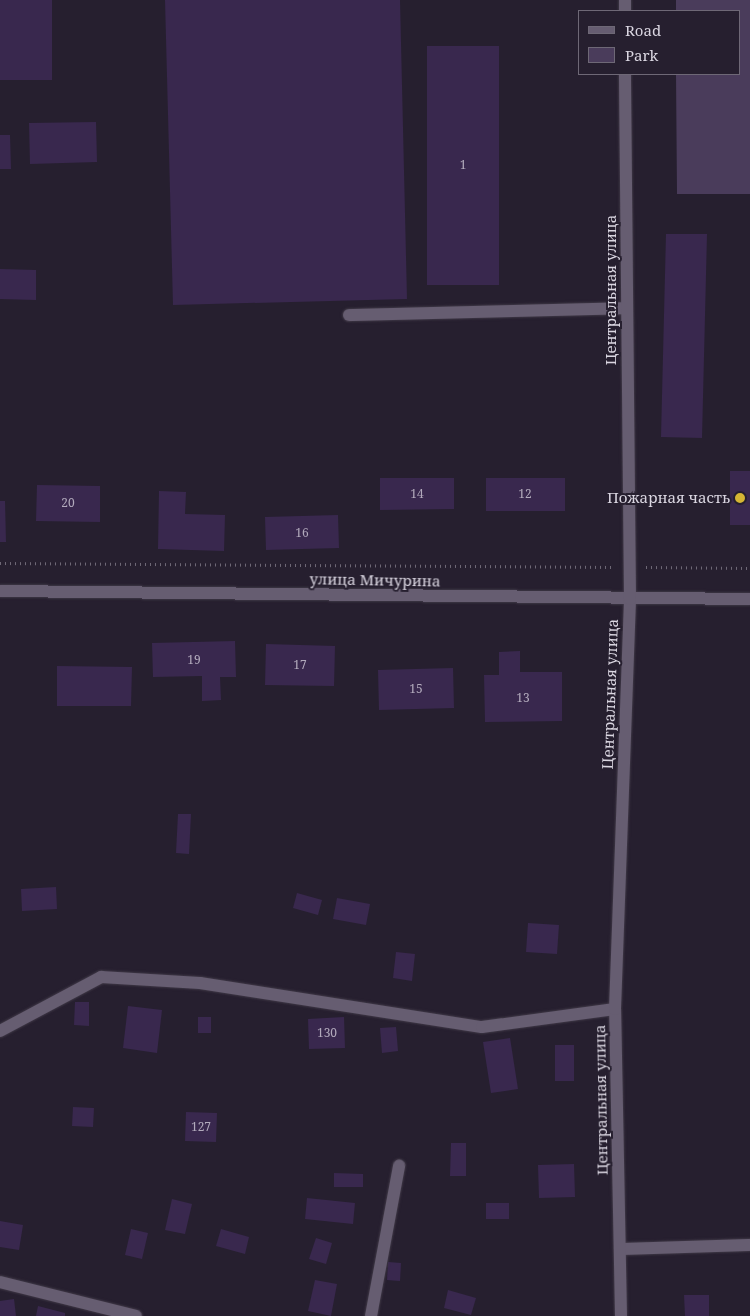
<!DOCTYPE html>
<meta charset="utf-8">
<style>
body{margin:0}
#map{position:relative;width:750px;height:1316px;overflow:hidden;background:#261f2f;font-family:"Noto Serif",serif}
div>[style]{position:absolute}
.green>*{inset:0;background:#4a3c5b}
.building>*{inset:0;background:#39284e}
.path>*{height:3px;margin-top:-1.5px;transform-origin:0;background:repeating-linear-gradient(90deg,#6e6876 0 1px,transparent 0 5px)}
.roads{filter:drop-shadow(0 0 1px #403947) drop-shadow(0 0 1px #403947)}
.minor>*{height:12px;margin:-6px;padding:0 6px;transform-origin:6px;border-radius:6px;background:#665d71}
.dots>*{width:14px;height:14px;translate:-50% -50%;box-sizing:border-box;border:2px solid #261f2f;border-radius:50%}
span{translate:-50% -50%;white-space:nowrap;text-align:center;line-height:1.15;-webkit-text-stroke:4px #261f2f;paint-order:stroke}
.number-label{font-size:12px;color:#b2aabc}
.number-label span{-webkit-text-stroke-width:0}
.street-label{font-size:15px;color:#dad6e1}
.poi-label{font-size:15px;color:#dad6e1}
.right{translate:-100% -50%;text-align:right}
.legend{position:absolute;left:578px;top:10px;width:162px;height:65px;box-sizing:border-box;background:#261f2f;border:1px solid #6e6876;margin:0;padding:6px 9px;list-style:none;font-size:15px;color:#dad6e1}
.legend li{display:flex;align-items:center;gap:10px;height:25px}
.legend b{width:25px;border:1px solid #6e6876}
</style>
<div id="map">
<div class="green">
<i style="clip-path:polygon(676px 0,750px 0,750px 194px,677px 194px,676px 74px,739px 74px,739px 11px,676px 11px)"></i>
</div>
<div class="building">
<i style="clip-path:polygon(0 0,52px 0,52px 80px,0 80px)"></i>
<i style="clip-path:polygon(165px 0,400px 0,407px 299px,173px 305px)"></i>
<i style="clip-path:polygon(427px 46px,499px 46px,499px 285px,427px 285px)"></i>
<i style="clip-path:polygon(96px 122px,97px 162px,30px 164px,29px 123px)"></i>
<i style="clip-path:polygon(0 135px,10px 135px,11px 169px,0 169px)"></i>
<i style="clip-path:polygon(666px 234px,707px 234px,702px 438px,661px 437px)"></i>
<i style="clip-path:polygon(0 269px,36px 270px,36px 300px,0 299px)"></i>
<i style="clip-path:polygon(730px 471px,750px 471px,750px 525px,730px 525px)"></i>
<i style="clip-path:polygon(380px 478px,454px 478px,454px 509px,380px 510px)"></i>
<i style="clip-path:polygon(486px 478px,565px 478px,565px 511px,486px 511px)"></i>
<i style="clip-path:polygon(37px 485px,100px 486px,100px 522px,36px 521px)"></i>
<i style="clip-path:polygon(159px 491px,186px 492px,185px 514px,225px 515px,224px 551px,158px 549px)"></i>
<i style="clip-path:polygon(0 501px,5px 501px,6px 542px,0 542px)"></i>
<i style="clip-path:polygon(338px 515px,339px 548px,266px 550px,265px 517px)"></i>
<i style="clip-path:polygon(235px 641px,236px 677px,220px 677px,221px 700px,202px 701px,202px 676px,153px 677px,152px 643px)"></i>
<i style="clip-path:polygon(266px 644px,335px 646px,334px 686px,265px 685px)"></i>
<i style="clip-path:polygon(520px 651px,520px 672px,562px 672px,562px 721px,485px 722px,484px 675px,499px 675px,499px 652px)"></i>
<i style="clip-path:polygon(57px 666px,132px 667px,131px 706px,57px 706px)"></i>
<i style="clip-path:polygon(453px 668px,454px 708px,379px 710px,378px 670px)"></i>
<i style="clip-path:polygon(178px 814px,191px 814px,189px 854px,176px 853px)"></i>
<i style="clip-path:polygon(56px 887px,57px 909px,22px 911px,21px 889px)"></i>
<i style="clip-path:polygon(297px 893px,322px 900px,318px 915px,293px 908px)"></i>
<i style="clip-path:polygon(337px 898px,370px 904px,366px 925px,333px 919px)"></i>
<i style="clip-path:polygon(528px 923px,559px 925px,557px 954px,526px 952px)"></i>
<i style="clip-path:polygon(396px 952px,415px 954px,412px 981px,393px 978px)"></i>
<i style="clip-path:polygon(75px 1002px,89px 1002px,89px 1026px,74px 1025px)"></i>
<i style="clip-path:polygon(128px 1006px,162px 1010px,157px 1053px,123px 1048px)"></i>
<i style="clip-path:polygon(198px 1017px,211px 1017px,211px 1033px,198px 1033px)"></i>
<i style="clip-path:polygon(344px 1017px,345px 1048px,309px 1049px,308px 1019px)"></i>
<i style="clip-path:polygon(396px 1027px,398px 1051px,382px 1053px,380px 1028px)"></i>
<i style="clip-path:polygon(510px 1038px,518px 1089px,491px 1093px,483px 1042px)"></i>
<i style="clip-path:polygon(555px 1045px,574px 1045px,574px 1081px,555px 1081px)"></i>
<i style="clip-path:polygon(73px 1107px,94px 1108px,93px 1127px,72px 1126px)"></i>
<i style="clip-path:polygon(186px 1112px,217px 1113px,216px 1142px,185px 1141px)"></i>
<i style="clip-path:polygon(451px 1143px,466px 1143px,466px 1176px,450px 1176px)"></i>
<i style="clip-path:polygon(574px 1164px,575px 1197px,539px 1198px,538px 1165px)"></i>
<i style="clip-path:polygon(334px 1173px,363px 1174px,363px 1187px,334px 1187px)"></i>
<i style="clip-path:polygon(307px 1198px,355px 1203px,353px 1224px,305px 1219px)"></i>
<i style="clip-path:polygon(172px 1199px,192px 1204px,185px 1234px,165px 1230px)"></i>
<i style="clip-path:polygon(486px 1203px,509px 1203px,509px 1219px,486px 1219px)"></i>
<i style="clip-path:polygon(0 1221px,23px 1225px,19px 1250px,0 1247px)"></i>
<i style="clip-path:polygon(131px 1229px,148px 1233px,142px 1259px,125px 1255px)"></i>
<i style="clip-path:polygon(221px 1229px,249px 1237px,245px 1254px,216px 1246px)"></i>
<i style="clip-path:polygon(316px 1238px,332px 1243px,326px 1264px,309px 1259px)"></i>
<i style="clip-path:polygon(388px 1262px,401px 1263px,400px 1281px,387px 1280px)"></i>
<i style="clip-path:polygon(315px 1280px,337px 1284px,331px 1316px,308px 1311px)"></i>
<i style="clip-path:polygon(448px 1290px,476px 1298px,471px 1315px,444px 1308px)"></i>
<i style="clip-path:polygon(684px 1295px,709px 1295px,709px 1316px,685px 1316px)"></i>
<i style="clip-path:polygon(14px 1299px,16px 1316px,0 1316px,0 1301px)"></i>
<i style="clip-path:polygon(38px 1306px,65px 1313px,65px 1316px,36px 1316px)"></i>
</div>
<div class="path">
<i style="left:0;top:563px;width:614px;rotate:0.37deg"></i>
<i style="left:646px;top:567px;width:104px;rotate:0.6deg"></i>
</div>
<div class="roads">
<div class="minor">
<i style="left:625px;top:0;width:11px;rotate:90deg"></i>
<i style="left:349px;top:315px;width:278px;rotate:-1.4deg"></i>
<i style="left:0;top:591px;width:750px;rotate:0.61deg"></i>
<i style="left:0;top:1031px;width:115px;rotate:-28.1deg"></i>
<i style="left:101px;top:977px;width:99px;rotate:3.5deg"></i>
<i style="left:200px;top:983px;width:285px;rotate:8.9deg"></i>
<i style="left:482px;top:1027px;width:134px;rotate:-7.7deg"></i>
<i style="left:620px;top:1249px;width:130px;rotate:-1.8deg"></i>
<i style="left:0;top:1282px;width:140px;rotate:14deg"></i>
<i style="left:371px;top:1316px;width:153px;rotate:-79.4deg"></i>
<i style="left:621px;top:1316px;width:307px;rotate:-91.1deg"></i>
<i style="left:615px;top:1009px;width:410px;rotate:-87.9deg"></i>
<i style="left:630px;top:599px;width:525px;rotate:-90.55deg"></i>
</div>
</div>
<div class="dots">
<i style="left:740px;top:498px;background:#d5b534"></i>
</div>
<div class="number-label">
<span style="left:463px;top:165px">1</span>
<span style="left:417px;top:494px">14</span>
<span style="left:525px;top:494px">12</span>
<span style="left:68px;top:503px">20</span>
<span style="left:302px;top:533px">16</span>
<span style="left:194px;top:660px">19</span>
<span style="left:300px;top:665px">17</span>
<span style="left:416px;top:689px">15</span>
<span style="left:523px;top:698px">13</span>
<span style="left:327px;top:1033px">130</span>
<span style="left:201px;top:1127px">127</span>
</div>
<div class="street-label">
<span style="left:611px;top:290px;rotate:-90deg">Центральная улица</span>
<span style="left:375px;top:580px;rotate:1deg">улица Мичурина</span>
<span style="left:610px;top:694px;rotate:-88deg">Центральная улица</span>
<span style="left:601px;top:1100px;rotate:-91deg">Центральная улица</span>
</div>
<div class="poi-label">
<span class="right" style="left:730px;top:498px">Пожарная часть</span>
</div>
<ul class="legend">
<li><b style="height:6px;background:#665d71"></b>Road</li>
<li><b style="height:14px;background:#4a3c5b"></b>Park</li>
</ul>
</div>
